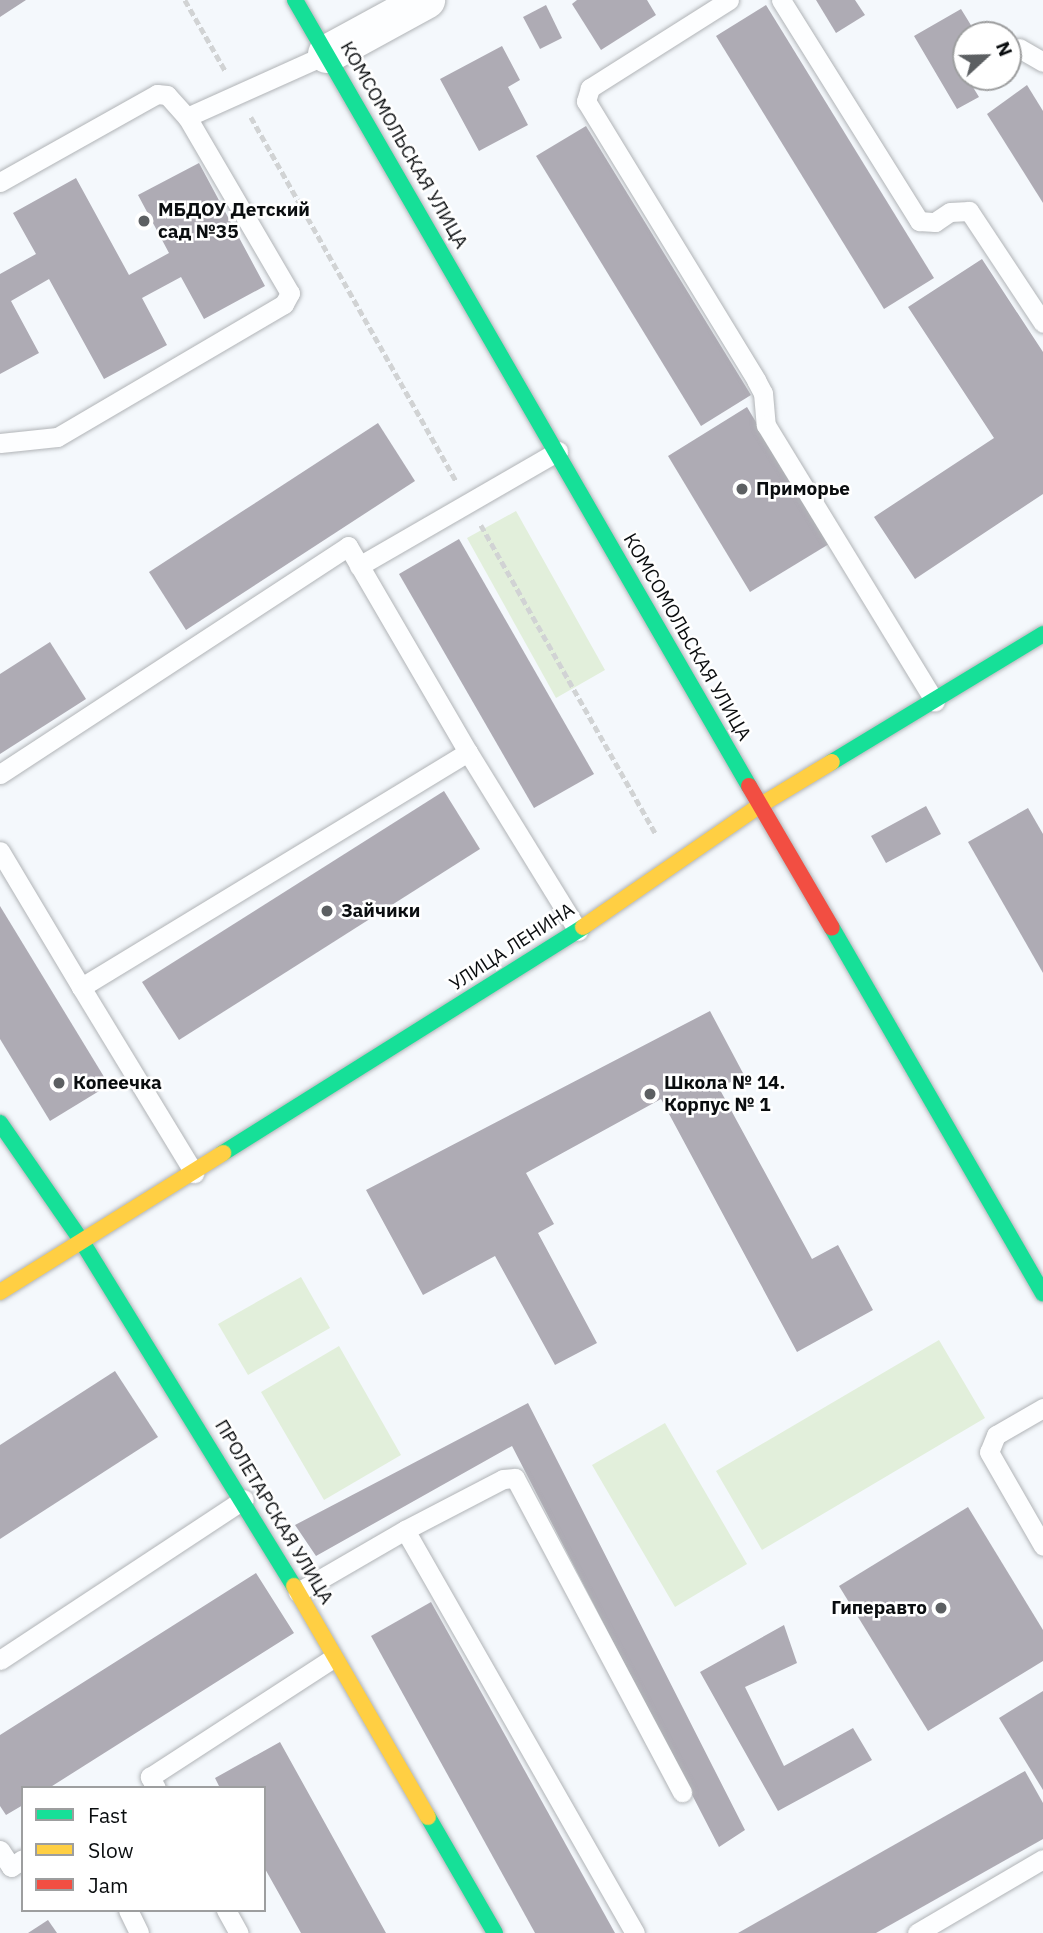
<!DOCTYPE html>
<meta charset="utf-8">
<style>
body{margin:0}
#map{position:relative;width:1043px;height:1933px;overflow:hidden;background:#f4f8fc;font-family:"IBM Plex Sans",sans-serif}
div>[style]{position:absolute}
.green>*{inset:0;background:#e2efdb}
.building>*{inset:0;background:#aeabb4}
.path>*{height:4.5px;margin-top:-2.25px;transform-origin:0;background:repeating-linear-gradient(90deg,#d1d3d4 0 7px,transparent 0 10.5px)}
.roads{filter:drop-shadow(0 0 2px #b1b4b7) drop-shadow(0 0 2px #b1b4b7)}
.lane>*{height:19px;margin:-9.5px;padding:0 9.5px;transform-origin:9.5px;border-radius:9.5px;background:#fdfeff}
.street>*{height:38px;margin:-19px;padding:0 19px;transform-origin:19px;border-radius:19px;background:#fdfeff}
.fast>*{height:16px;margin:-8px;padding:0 8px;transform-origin:8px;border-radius:8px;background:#16e098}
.slow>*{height:16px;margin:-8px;padding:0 8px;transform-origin:8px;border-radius:8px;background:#ffcf43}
.jam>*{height:16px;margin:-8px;padding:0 8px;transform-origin:8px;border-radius:8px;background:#f24e42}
.dots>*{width:19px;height:19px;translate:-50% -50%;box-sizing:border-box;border:4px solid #fff;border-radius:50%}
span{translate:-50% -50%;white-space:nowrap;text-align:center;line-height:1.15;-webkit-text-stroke:5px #fff;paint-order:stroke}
.street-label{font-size:19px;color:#0a0d0f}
.poi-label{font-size:19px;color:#0a0d0f;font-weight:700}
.left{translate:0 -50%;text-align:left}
.right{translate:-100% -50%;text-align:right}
.legend{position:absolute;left:21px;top:1786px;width:245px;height:126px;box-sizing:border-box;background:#fff;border:2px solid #9d9e9f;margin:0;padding:9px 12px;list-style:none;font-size:21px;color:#0a0d0f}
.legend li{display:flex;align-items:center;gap:14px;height:35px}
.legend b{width:35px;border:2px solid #9d9e9f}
.north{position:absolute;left:952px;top:21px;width:70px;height:70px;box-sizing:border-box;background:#fff;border:2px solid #9d9e9f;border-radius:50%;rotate:68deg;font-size:19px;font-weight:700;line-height:28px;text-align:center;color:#0a0d0f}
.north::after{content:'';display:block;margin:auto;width:24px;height:32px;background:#5c5f62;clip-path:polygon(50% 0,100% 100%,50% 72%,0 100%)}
</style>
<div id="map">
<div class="green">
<i style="clip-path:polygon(516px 511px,605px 670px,556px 698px,467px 538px)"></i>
<i style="clip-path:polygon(301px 1277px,330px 1328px,248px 1375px,218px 1324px)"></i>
<i style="clip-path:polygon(939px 1340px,985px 1418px,762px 1550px,716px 1471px)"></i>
<i style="clip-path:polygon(339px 1346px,401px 1455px,324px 1500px,261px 1392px)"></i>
<i style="clip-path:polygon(665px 1423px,747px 1564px,675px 1607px,592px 1465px)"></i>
</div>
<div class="building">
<i style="clip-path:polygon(0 0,26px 0,0 17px)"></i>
<i style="clip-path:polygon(577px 0,647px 0,656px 15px,601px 50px,572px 4px)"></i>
<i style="clip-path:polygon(816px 0,855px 0,865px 15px,836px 33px)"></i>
<i style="clip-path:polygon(546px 5px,562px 38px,540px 49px,523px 17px)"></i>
<i style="clip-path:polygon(766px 5px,934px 278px,884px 309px,716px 36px)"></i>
<i style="clip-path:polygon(961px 9px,977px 35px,966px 35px,963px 71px,979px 97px,957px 109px,914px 36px)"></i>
<i style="clip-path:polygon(502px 46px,520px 80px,508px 87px,528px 125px,479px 151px,440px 79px)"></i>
<i style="clip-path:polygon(1027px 85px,1043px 111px,1043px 203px,987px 114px)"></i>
<i style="clip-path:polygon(586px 126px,751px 395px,701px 426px,536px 156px)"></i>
<i style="clip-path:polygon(199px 163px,265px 286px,204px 319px,181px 277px,142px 298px,167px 345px,104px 379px,49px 279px,11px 301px,39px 353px,0 374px,0 274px,36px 254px,13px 213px,76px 178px,129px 275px,169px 253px,138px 195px)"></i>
<i style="clip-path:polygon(982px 259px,1043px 352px,1043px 494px,915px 579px,874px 517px,994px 438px,908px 307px)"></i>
<i style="clip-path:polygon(747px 407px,829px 544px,750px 592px,668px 456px)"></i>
<i style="clip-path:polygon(378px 423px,415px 481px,186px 630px,149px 572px)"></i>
<i style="clip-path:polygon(459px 539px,594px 774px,534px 808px,399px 574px)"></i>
<i style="clip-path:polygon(50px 642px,86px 699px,0 754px,0 674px)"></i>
<i style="clip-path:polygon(444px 791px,480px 849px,179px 1040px,142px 982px)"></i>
<i style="clip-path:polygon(926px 806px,941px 834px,886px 863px,871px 836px)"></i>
<i style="clip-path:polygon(1028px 808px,1043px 834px,1043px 973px,968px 842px)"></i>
<i style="clip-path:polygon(0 906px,109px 1085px,50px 1121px,0 1039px)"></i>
<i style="clip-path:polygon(710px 1011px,744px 1075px,719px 1088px,812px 1259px,838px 1245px,873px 1310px,797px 1352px,661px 1099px,526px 1173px,554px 1224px,538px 1233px,597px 1343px,555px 1365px,495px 1256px,423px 1295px,366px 1190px)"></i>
<i style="clip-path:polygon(115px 1371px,158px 1437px,0 1539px,0 1445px)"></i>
<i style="clip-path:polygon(528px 1403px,745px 1830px,719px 1847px,512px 1446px,316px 1556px,295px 1525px)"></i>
<i style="clip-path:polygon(968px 1507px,1043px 1630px,1043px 1661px,928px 1731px,839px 1586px)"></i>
<i style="clip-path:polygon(256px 1573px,294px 1633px,49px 1788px,23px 1788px,23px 1805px,6px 1815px,0 1806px,0 1735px)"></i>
<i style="clip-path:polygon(431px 1602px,615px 1933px,535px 1933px,371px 1636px)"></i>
<i style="clip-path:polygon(784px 1625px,797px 1663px,745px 1687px,784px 1766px,853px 1728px,872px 1760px,778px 1811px,700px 1672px)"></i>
<i style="clip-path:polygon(1043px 1691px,1043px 1790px,999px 1718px)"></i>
<i style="clip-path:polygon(280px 1742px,386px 1933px,301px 1933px,264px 1867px,264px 1788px,220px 1788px,215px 1778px)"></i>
<i style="clip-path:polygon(1025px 1771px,1043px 1803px,1043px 1839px,876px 1933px,738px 1933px)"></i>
<i style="clip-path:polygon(48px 1920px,57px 1933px,28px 1933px)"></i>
</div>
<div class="path">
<i style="left:185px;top:0;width:83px;rotate:60.3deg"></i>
<i style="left:251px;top:117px;width:418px;rotate:60.6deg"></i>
<i style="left:481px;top:525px;width:355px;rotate:60.5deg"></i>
</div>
<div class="roads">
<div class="lane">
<i style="left:729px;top:0;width:165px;rotate:147.7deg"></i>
<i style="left:590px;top:88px;width:14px;rotate:107deg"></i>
<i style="left:586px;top:101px;width:327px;rotate:58.6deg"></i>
<i style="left:756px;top:380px;width:15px;rotate:62deg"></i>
<i style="left:763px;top:393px;width:32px;rotate:85deg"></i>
<i style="left:766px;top:425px;width:324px;rotate:58.6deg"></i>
<i style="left:781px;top:0;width:261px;rotate:58deg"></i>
<i style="left:919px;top:221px;width:16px;rotate:4deg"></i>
<i style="left:935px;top:222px;width:18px;rotate:-34deg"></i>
<i style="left:950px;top:212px;width:19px;rotate:-3deg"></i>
<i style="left:969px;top:211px;width:134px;rotate:56.5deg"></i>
<i style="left:1019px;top:48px;width:28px;rotate:30deg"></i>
<i style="left:187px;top:117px;width:154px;rotate:-24.2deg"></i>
<i style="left:0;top:182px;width:180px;rotate:-29.3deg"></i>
<i style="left:157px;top:94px;width:10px;rotate:6deg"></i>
<i style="left:167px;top:95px;width:30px;rotate:48deg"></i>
<i style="left:187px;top:117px;width:204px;rotate:59.7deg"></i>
<i style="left:290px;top:293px;width:13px;rotate:119deg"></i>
<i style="left:284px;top:304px;width:263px;rotate:149.6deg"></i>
<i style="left:57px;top:437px;width:57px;rotate:174deg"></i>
<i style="left:359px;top:566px;width:230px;rotate:-30deg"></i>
<i style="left:468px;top:752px;width:210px;rotate:58.4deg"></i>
<i style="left:0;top:774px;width:416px;rotate:-33.2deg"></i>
<i style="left:348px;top:546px;width:238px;rotate:59.8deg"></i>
<i style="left:468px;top:752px;width:453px;rotate:148.7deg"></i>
<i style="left:81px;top:987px;width:158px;rotate:-120.8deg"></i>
<i style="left:81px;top:987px;width:218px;rotate:58.7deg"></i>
<i style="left:1043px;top:1408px;width:54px;rotate:150.1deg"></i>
<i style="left:996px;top:1435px;width:18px;rotate:112deg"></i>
<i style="left:989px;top:1452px;width:108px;rotate:60.1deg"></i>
<i style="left:405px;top:1530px;width:464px;rotate:60.3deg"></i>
<i style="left:298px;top:1592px;width:124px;rotate:-30.1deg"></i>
<i style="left:405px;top:1530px;width:110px;rotate:-27.5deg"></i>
<i style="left:503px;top:1479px;width:12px;rotate:-5deg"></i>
<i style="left:515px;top:1478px;width:356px;rotate:62deg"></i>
<i style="left:0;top:1660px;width:292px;rotate:-33.4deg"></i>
<i style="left:156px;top:1788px;width:13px;rotate:-119deg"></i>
<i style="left:150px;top:1777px;width:218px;rotate:-33deg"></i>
<i style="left:0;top:1850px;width:20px;rotate:57deg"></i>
<i style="left:11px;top:1867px;width:14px;rotate:-34deg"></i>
<i style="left:128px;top:1910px;width:25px;rotate:64deg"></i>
<i style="left:226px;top:1910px;width:26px;rotate:61deg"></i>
<i style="left:917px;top:1933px;width:146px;rotate:-30.4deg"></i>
</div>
<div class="street">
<i style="left:327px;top:54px;width:113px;rotate:-28.6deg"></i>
</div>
<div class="fast">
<i style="left:295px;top:0;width:908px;rotate:59.99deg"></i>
<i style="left:832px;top:762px;width:247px;rotate:-31.2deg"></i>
<i style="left:832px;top:928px;width:422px;rotate:60deg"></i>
<i style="left:0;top:1123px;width:142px;rotate:55.3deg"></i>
<i style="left:81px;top:1240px;width:406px;rotate:58.4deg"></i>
<i style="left:223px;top:1153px;width:425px;rotate:-32.1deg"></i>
<i style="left:428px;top:1817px;width:134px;rotate:60deg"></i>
</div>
<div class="slow">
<i style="left:583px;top:927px;width:214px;rotate:-34.5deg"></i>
<i style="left:759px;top:806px;width:85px;rotate:-31.1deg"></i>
<i style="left:0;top:1292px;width:263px;rotate:-31.9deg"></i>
<i style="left:294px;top:1586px;width:267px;rotate:59.9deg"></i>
</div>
<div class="jam">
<i style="left:749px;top:786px;width:164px;rotate:59.7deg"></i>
</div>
</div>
<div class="dots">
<i style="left:144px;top:221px;background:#5c5f62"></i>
<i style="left:742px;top:489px;background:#5c5f62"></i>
<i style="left:327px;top:911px;background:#5c5f62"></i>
<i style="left:59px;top:1083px;background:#5c5f62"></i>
<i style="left:650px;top:1094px;background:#5c5f62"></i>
<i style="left:941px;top:1608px;background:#5c5f62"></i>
</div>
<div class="street-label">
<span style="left:404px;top:145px;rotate:60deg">КОМСОМОЛЬСКАЯ УЛИЦА</span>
<span style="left:687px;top:637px;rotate:60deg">КОМСОМОЛЬСКАЯ УЛИЦА</span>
<span style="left:512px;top:947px;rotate:-33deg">УЛИЦА ЛЕНИНА</span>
<span style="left:274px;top:1512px;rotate:59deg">ПРОЛЕТАРСКАЯ УЛИЦА</span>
</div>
<div class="poi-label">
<span class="left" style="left:158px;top:221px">МБДОУ Детский<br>сад №35</span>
<span class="left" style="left:756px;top:489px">Приморье</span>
<span class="left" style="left:341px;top:911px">Зайчики</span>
<span class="left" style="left:73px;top:1083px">Копеечка</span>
<span class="left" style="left:664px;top:1094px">Школа № 14.<br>Корпус № 1</span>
<span class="right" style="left:927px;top:1608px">Гиперавто</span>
</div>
<ul class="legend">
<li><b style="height:9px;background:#16e098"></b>Fast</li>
<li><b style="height:9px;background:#ffcf43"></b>Slow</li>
<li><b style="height:9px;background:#f24e42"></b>Jam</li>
</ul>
<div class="north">N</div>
</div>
